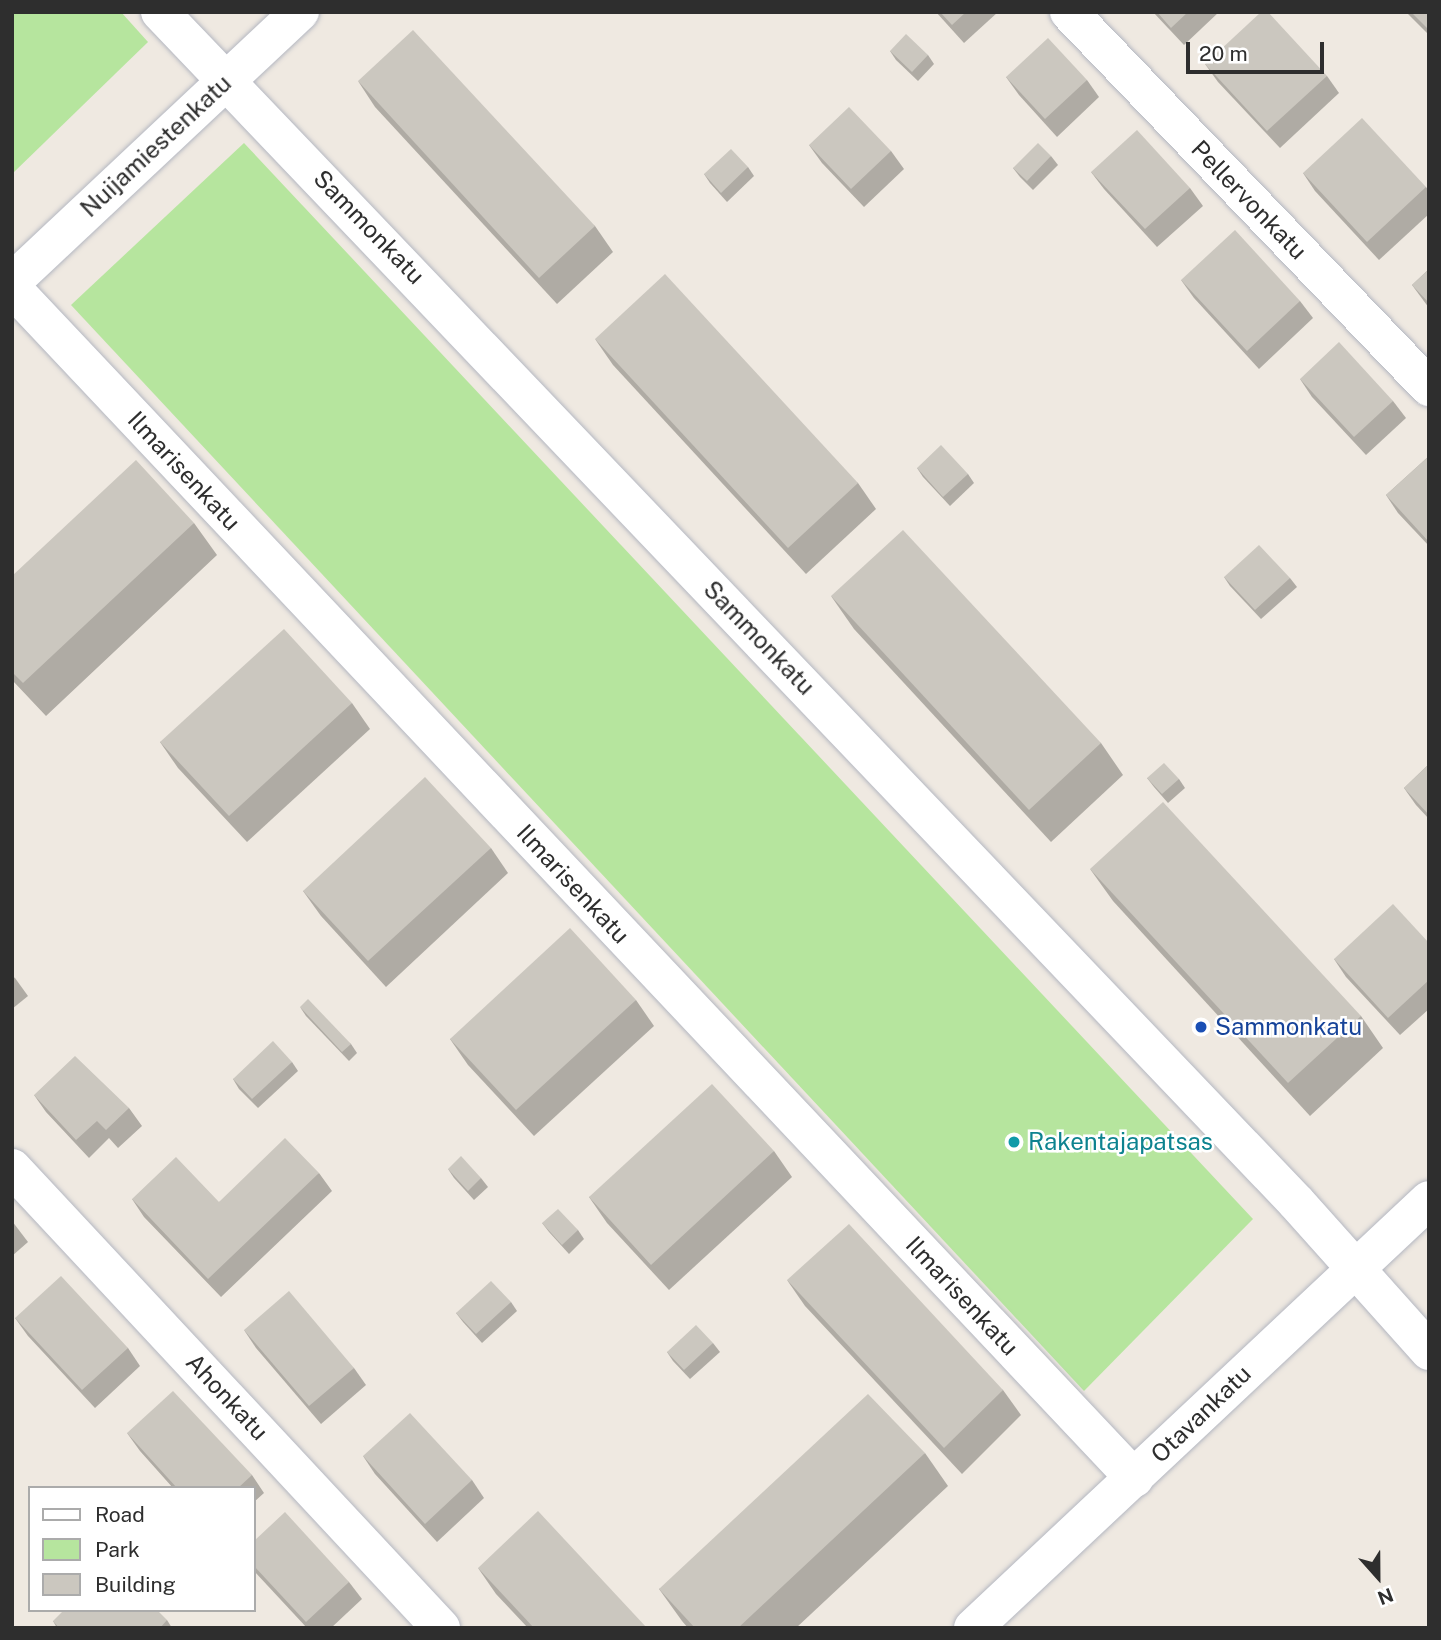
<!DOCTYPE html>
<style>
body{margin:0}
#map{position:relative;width:1441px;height:1640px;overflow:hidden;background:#efe9e1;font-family:"Public Sans",sans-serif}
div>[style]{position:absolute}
.green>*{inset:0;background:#b6e59e}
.roads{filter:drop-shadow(0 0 2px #b4b7c1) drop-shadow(0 0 2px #b4b7c1)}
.minor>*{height:38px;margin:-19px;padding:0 19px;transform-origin:19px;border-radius:19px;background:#fff}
.tertiary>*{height:38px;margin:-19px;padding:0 19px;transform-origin:19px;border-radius:19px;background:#fff}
.secondary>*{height:38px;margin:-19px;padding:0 19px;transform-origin:19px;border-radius:19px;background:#fff}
.wall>*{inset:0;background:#afaba4}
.building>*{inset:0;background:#cbc7bf}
.dots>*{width:19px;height:19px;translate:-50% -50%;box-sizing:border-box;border:4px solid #fff;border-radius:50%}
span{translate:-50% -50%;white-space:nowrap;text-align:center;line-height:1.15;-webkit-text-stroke:5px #fff;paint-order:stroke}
.street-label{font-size:24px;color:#2e2e2e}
.transit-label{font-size:24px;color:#164399}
.left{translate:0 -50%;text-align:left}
.culture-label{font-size:24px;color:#0d838f}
.frame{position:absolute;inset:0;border:14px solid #2e2e2e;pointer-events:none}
.legend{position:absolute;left:28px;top:1486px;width:228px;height:126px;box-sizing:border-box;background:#fff;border:2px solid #ababab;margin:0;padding:9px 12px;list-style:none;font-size:21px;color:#2e2e2e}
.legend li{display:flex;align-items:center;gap:14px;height:35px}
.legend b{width:35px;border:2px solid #ababab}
.north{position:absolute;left:1343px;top:1542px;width:70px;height:70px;-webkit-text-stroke:5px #fff;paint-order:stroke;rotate:159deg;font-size:19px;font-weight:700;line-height:28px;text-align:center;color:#2e2e2e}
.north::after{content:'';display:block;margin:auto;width:24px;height:32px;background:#2e2e2e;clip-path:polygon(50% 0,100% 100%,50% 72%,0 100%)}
.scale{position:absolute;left:1186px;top:42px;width:138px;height:32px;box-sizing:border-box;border:4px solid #2e2e2e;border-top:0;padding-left:9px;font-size:21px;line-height:24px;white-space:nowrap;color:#2e2e2e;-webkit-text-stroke:5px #fff;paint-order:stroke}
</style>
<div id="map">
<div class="green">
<i style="clip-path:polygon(12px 12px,121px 12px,148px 42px,12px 174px)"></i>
<i style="clip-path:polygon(244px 143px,1253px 1219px,1084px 1391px,71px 305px)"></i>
</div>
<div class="roads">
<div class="minor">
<i style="left:1069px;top:12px;width:520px;rotate:46.17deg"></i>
<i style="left:12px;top:282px;width:395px;rotate:-43.2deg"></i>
<i style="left:12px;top:288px;width:1636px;rotate:46.68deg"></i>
<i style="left:12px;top:1168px;width:629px;rotate:47deg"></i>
</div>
<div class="tertiary">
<i style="left:160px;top:12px;width:1645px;rotate:46.33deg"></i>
<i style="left:1296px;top:1202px;width:200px;rotate:48.2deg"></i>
</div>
<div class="secondary">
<i style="left:973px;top:1628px;width:625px;rotate:-43.19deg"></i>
</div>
</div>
<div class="wall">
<i style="clip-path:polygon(936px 12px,998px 12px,964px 43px)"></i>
<i style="clip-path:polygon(1153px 12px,1219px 12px,1184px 45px)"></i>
<i style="clip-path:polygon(1406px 12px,1429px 12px,1429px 35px)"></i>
<i style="clip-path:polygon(890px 51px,928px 55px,934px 64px,918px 81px,896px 60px)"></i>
<i style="clip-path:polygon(1205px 64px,1327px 76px,1339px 93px,1280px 148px,1218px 82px)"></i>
<i style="clip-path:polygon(1006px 77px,1087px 80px,1099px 97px,1057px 137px,1019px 95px)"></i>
<i style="clip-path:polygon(358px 81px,595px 226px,613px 252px,557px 304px,375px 107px)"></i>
<i style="clip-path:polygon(809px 145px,891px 151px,904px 169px,864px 207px,822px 163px)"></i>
<i style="clip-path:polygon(1051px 156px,1058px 165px,1033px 190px,1020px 177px,1013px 168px)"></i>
<i style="clip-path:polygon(748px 167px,754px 176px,727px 202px,710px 183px,704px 174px)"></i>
<i style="clip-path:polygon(1091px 172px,1190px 188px,1203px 206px,1157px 247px,1104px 189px)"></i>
<i style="clip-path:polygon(1303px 173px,1426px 187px,1429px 191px,1429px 214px,1379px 260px,1315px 191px)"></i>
<i style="clip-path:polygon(1429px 269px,1429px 308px,1412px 285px)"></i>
<i style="clip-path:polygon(1181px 280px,1300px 301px,1313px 318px,1259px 369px,1194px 298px)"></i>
<i style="clip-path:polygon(595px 339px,858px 483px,876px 509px,806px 574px,613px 365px)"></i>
<i style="clip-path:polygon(1300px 379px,1393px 401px,1406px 418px,1366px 455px,1312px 397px)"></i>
<i style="clip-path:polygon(1429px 456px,1429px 546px,1398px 513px,1386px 495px)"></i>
<i style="clip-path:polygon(917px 468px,968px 474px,974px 483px,950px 506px,923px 477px)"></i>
<i style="clip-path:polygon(194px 523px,217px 555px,46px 716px,13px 681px,12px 682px,12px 576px)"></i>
<i style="clip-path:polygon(1224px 577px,1290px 578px,1297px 587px,1261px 619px,1230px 586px)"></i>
<i style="clip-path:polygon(831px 596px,1101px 743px,1123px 775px,1051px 842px,854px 629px)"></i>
<i style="clip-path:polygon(352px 703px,370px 729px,247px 842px,178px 768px,160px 742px)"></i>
<i style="clip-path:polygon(1429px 764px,1429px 819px,1416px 805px,1404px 788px)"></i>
<i style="clip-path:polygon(1147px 778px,1179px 779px,1185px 788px,1168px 803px,1154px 787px)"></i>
<i style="clip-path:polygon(491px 848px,508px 873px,386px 987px,321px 916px,303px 891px)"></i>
<i style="clip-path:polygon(1090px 869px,1361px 1016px,1383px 1048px,1310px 1116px,1113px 901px)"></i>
<i style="clip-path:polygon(1429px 943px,1429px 1009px,1400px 1035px,1346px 977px,1334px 959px)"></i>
<i style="clip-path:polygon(12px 976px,15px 978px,28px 996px,12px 1009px)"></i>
<i style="clip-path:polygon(636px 1000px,654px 1026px,534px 1136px,468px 1065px,450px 1039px)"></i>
<i style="clip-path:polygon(300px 1007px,351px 1044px,357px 1053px,349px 1061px,306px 1016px)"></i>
<i style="clip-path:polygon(292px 1062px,298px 1071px,258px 1108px,239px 1089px,233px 1079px)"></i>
<i style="clip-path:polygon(34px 1095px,129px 1108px,142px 1126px,118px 1148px,109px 1138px,89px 1158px,46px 1112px)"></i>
<i style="clip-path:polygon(774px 1151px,792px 1177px,669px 1290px,607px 1223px,589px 1197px)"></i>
<i style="clip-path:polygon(448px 1169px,481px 1178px,488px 1187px,474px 1200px,454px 1178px)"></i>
<i style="clip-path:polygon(319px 1173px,332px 1191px,221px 1297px,144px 1217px,132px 1199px,219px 1202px)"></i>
<i style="clip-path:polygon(12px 1221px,28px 1242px,12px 1256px)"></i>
<i style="clip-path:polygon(542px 1223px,578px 1230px,584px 1239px,569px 1254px,549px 1232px)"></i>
<i style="clip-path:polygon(787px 1280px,1003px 1390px,1021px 1415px,962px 1474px,805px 1306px)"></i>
<i style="clip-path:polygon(511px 1302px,517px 1311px,482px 1343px,463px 1322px,456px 1313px)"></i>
<i style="clip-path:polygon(15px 1318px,128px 1348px,140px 1366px,95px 1408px,28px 1336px)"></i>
<i style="clip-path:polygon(244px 1330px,354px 1368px,366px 1385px,321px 1424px,256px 1348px)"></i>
<i style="clip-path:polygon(713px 1343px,720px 1352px,690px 1379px,673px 1361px,667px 1352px)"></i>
<i style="clip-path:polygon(127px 1433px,252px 1475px,264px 1493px,254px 1502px,254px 1488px,173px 1488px,140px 1451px)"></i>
<i style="clip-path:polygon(925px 1453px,948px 1486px,796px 1628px,688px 1628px,682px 1621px,659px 1589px)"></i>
<i style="clip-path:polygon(363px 1456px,472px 1480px,484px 1498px,437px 1542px,375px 1474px)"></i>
<i style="clip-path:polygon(254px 1541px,349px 1582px,362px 1599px,331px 1628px,307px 1628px,254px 1571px)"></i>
<i style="clip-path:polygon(478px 1568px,647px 1628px,528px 1628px,496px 1594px)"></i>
<i style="clip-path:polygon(167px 1620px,172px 1628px,57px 1628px,53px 1621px)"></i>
</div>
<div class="building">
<i style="clip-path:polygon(940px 12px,966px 12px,952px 25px)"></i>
<i style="clip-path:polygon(1157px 12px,1188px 12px,1171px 28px)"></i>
<i style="clip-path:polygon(1261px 12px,1268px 12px,1327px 76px,1267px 131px,1205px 64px)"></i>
<i style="clip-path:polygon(1411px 12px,1429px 12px,1429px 30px)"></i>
<i style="clip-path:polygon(413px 30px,595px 226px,539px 278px,358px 81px)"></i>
<i style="clip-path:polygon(906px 34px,928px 55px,912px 72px,890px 51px)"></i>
<i style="clip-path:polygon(1048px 38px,1087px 80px,1045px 119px,1006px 77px)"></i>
<i style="clip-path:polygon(849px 107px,891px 151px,851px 189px,809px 145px)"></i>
<i style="clip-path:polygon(1362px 118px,1426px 187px,1367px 242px,1303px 173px)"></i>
<i style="clip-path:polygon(1137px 130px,1190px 188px,1145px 229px,1091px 172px)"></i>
<i style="clip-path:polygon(1038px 143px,1051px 156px,1027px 181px,1013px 168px)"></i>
<i style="clip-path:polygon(731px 149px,748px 167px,721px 193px,704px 174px)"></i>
<i style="clip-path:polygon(1235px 230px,1300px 301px,1247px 351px,1181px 280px)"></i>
<i style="clip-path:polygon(1429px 269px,1429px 303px,1412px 285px)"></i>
<i style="clip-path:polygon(665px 274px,858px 483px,788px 548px,595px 339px)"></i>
<i style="clip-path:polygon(1339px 342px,1393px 401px,1354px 437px,1300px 379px)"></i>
<i style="clip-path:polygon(941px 445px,968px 474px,943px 497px,917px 468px)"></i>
<i style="clip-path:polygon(1429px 456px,1429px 542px,1386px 495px)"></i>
<i style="clip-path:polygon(136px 460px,194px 523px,23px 683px,12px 672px,12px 576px)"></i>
<i style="clip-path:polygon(903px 530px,1101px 743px,1029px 810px,831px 596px)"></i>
<i style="clip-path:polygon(1259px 545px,1290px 578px,1255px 610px,1224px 577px)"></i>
<i style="clip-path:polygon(284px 629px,352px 703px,229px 816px,160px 742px)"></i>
<i style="clip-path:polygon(1164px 763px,1179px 779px,1162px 794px,1147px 778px)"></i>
<i style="clip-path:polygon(1429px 764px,1429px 815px,1404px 788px)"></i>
<i style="clip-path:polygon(425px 777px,491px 848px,368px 961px,303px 891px)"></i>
<i style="clip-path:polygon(1163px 802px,1361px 1016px,1288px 1083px,1090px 869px)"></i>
<i style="clip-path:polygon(1393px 904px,1429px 943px,1429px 980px,1388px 1018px,1334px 959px)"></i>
<i style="clip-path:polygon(570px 928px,636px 1000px,516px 1110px,450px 1039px)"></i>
<i style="clip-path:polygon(308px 999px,351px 1044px,342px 1052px,300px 1007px)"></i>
<i style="clip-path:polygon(273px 1041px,292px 1062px,252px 1099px,233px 1079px)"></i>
<i style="clip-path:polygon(75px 1056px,129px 1108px,106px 1130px,97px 1121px,76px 1140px,34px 1095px)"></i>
<i style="clip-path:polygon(712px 1084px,774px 1151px,651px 1265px,589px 1197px)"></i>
<i style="clip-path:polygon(285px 1138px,319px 1173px,208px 1279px,132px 1199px,176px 1157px,219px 1202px)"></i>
<i style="clip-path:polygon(461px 1156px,481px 1178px,468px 1191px,448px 1169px)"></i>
<i style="clip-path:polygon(558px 1209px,578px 1230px,562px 1245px,542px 1223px)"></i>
<i style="clip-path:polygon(849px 1224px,1003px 1390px,944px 1448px,787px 1280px)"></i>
<i style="clip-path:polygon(61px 1276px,128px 1348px,82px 1390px,15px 1318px)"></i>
<i style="clip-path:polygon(491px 1281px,511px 1302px,476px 1334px,456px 1313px)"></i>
<i style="clip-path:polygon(289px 1291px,354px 1368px,309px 1406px,244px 1330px)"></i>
<i style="clip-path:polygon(696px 1325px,713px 1343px,684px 1370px,667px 1352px)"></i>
<i style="clip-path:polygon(173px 1391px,252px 1475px,238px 1488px,177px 1488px,127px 1433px)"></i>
<i style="clip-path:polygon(868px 1394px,925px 1453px,738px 1628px,695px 1628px,659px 1589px)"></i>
<i style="clip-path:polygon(410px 1413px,472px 1480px,425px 1524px,363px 1456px)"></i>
<i style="clip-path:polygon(538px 1511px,647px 1628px,534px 1628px,478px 1568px)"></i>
<i style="clip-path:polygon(285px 1512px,349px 1582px,306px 1622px,254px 1566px,254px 1541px)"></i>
<i style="clip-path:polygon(64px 1610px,157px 1610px,167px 1620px,160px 1628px,59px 1628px,53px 1621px)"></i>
</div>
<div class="dots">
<i style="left:1201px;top:1027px;background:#1a4fb4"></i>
<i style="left:1014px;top:1142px;background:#0f9aa8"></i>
</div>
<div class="street-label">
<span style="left:156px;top:146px;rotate:-43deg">Nuijamiestenkatu</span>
<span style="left:1249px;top:200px;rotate:46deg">Pellervonkatu</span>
<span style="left:369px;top:227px;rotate:46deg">Sammonkatu</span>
<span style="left:184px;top:471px;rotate:47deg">Ilmarisenkatu</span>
<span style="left:759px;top:638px;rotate:46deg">Sammonkatu</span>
<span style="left:573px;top:884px;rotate:47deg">Ilmarisenkatu</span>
<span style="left:962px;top:1296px;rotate:47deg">Ilmarisenkatu</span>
<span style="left:227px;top:1397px;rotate:47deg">Ahonkatu</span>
<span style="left:1201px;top:1414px;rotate:-44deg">Otavankatu</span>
</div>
<div class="transit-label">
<span class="left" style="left:1215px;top:1027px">Sammonkatu</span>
</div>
<div class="culture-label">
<span class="left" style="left:1028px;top:1142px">Rakentajapatsas</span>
</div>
<div class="frame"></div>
<ul class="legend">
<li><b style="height:9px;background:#fff"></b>Road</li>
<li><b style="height:19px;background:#b6e59e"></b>Park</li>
<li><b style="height:19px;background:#cbc7bf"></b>Building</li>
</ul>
<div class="north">N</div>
<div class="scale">20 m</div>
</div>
